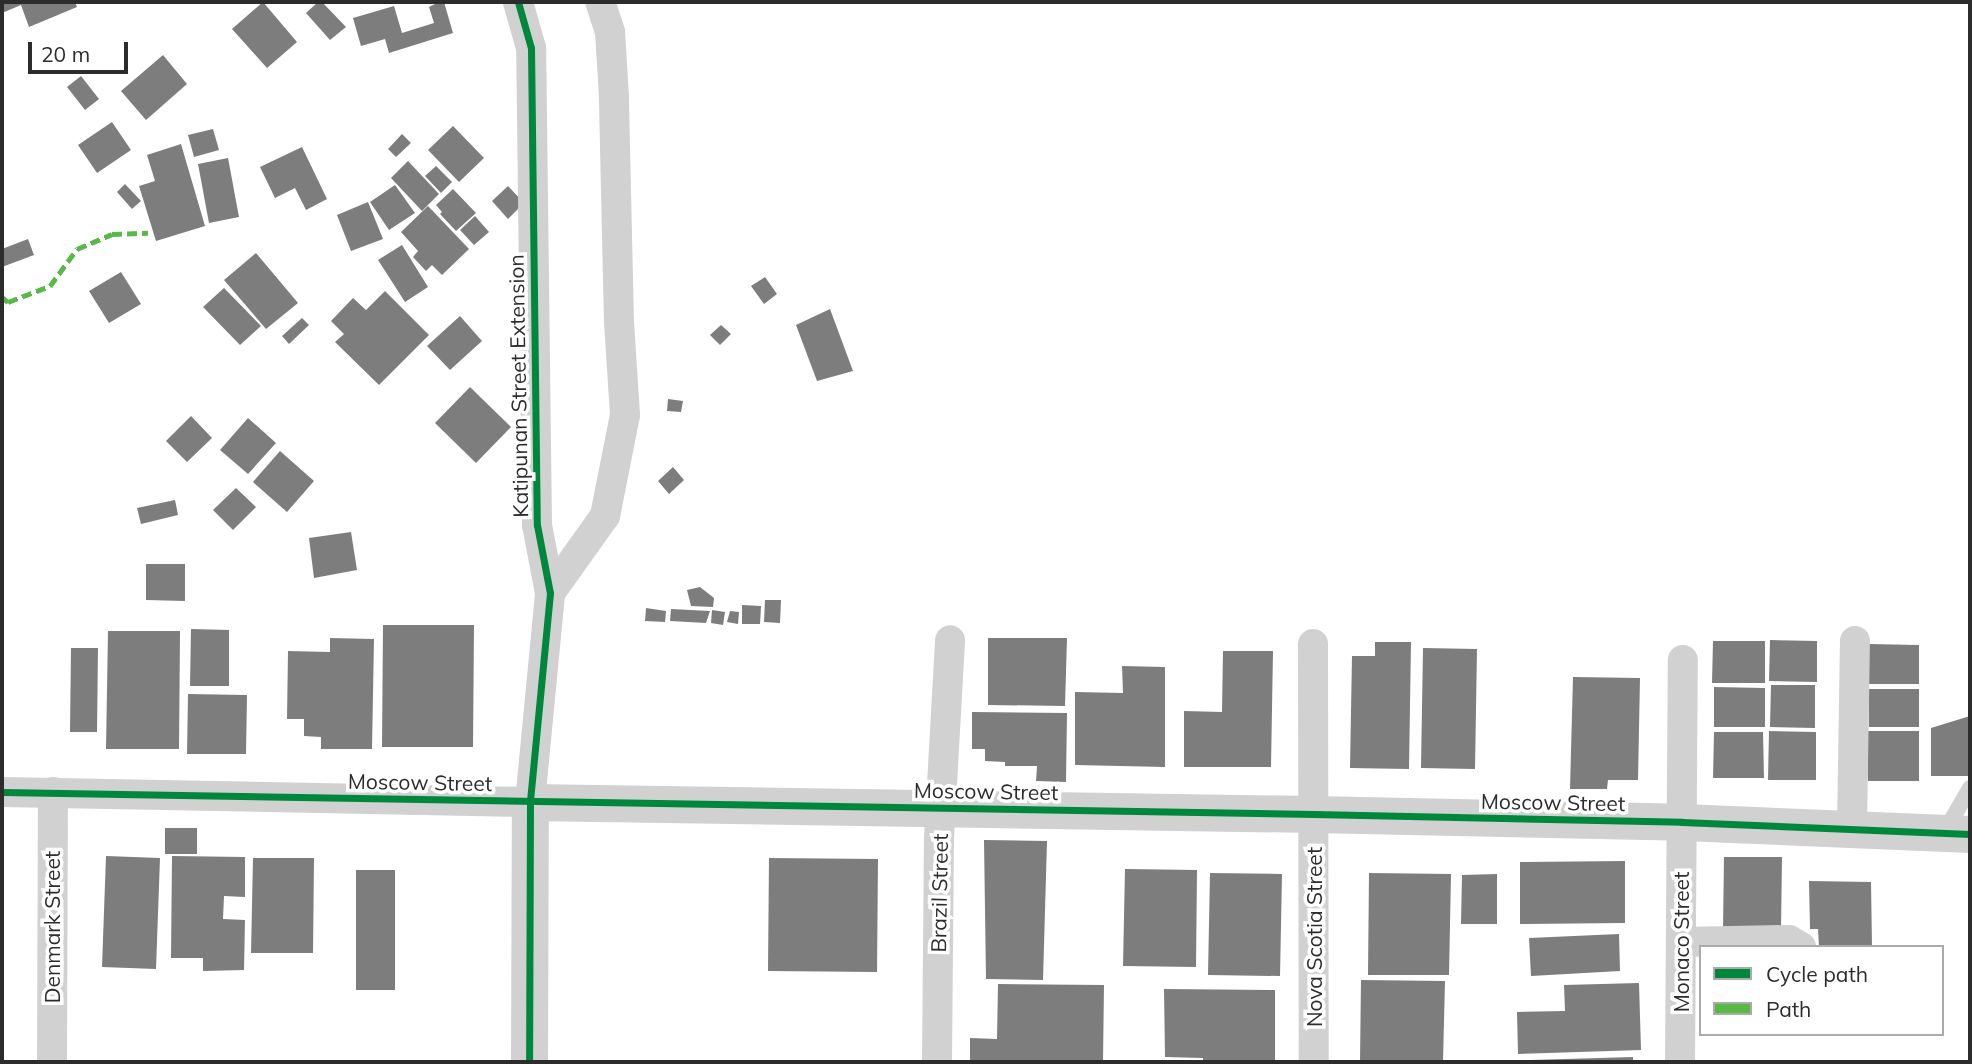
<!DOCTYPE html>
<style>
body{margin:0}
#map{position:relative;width:1972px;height:1064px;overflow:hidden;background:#fff;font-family:Mulish,sans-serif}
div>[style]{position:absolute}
.building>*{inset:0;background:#7d7d7d}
.service>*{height:16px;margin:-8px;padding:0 8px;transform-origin:8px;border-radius:8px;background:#d1d1d1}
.minor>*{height:30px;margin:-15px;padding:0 15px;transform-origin:15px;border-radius:15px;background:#d1d1d1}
.tertiary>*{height:37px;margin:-18.5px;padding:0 18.5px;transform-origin:18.5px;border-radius:18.5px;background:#d1d1d1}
.quiet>*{height:5px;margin-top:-2.5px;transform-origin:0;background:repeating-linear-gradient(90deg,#58b947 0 10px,transparent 0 15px)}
.cycleway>*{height:7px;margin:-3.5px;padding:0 3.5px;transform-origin:3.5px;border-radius:3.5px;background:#00873e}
span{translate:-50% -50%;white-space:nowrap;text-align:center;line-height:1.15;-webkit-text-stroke:7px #fff;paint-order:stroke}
.street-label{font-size:21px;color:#2c2c2c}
.frame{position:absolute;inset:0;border:4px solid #2c2c2c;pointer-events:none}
.legend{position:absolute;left:1699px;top:945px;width:245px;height:91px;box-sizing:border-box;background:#fff;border:2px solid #ababab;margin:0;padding:9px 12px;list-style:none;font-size:21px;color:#2c2c2c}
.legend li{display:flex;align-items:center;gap:14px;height:35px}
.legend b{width:35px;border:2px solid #ababab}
.scale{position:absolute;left:28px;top:42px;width:100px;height:32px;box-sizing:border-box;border:4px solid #2c2c2c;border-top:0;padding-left:9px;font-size:21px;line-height:24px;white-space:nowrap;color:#2c2c2c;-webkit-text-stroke:5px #fff;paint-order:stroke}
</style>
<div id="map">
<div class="building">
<i style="clip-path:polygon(2px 2px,75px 2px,77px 7px,29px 27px,21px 5px,2px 13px)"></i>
<i style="clip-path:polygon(263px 2px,297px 42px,267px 68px,232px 29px)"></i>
<i style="clip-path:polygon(318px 2px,322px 2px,346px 27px,330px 40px,306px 13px)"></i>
<i style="clip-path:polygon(439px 2px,444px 2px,453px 33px,389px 53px,385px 39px,361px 46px,353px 18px,394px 6px,402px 33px,434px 23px,429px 7px)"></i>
<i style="clip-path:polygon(163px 55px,187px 84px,146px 120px,121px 91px)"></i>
<i style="clip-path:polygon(81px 76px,99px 99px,85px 110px,67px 87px)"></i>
<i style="clip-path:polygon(112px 122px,131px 150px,97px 173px,78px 145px)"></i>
<i style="clip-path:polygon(453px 126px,484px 158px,459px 182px,428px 150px)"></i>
<i style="clip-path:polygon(213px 129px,219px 150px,194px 157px,188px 135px)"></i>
<i style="clip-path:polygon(402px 134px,411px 143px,396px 157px,388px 149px)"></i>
<i style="clip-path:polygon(181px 144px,205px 226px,156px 241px,139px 186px,155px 181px,147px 155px)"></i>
<i style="clip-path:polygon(302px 147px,327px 199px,306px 210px,295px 188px,275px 198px,260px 167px)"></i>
<i style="clip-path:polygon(228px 158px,239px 217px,209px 223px,198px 164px)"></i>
<i style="clip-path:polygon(408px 161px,439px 194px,422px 211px,391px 178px)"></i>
<i style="clip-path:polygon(436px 166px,452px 182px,441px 193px,425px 176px)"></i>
<i style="clip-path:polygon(125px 184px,141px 201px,132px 209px,117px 192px)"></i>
<i style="clip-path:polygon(395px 185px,415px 213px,389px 230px,370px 202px)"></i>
<i style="clip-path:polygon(508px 186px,524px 203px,508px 219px,492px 201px)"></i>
<i style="clip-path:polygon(453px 189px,476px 213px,456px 231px,440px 214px,442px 212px,436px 205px)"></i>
<i style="clip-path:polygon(368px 202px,383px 239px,351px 251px,337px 215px)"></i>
<i style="clip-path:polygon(428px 206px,469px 249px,442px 275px,432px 265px,426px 271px,413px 257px,418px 251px,401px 232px)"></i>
<i style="clip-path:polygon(475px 216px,489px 232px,474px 245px,460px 230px)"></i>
<i style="clip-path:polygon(28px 239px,34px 255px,2px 267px,2px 249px)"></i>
<i style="clip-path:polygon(402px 245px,428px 287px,405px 302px,378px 260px)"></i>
<i style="clip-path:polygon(256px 253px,298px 303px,266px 329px,224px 280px)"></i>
<i style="clip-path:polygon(121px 272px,141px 304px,109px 323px,89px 291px)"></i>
<i style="clip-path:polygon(765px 277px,777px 294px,764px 304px,751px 286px)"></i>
<i style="clip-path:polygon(224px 288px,261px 326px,240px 345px,203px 307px)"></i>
<i style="clip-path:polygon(385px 291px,429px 335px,379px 385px,335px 342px,344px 334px,331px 321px,353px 298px,366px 310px)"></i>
<i style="clip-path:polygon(830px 309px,853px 371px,817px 381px,796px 325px)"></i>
<i style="clip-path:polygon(460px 316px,482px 341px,450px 370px,427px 346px)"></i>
<i style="clip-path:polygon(302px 318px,309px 325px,289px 344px,282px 336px)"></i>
<i style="clip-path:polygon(721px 325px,731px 334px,720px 345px,710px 335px)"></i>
<i style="clip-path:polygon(470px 387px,511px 427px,476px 463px,435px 423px)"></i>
<i style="clip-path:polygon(668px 399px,683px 401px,681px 412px,667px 411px)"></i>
<i style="clip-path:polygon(191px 416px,212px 438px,187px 462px,166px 441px)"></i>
<i style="clip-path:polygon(248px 418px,276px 443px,248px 474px,220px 450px)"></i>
<i style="clip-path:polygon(280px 451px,314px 481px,287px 512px,253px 482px)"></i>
<i style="clip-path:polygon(673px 467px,684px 480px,669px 494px,658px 481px)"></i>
<i style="clip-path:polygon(236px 488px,256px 507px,233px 530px,213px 510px)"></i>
<i style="clip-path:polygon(175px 500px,178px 515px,141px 524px,137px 508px)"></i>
<i style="clip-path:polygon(351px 532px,357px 570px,314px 578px,309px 538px)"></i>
<i style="clip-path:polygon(146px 564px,185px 564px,185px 601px,146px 600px)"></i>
<i style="clip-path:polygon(700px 587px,714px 598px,713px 607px,691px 606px,687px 590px)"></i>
<i style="clip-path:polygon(765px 600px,781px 600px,780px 623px,764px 622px)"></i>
<i style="clip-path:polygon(742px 605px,761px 606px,760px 624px,742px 624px)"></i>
<i style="clip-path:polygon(646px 608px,666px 611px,665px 622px,645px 621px)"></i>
<i style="clip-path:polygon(671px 609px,710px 611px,706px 623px,670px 621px)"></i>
<i style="clip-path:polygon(712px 610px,725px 612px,723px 625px,711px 623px)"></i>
<i style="clip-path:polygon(730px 611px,739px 612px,738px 624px,727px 622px)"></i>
<i style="clip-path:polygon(383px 625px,474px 625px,473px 747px,382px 747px)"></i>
<i style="clip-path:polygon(191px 629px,229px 630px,229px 686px,190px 686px)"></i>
<i style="clip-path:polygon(108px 631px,180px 631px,179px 749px,106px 749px)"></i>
<i style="clip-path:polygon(330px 638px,374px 639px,372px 749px,321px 749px,321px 737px,304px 736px,304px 719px,287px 719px,288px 651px,330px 652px)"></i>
<i style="clip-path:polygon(988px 638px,1067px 638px,1065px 706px,988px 705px)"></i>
<i style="clip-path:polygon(1770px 640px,1817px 641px,1817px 682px,1769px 681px)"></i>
<i style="clip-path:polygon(1713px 641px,1765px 641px,1765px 683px,1712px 683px)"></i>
<i style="clip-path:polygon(1375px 642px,1411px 642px,1409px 769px,1350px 768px,1352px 656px,1375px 656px)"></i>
<i style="clip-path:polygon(1869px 644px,1919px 645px,1919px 684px,1869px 684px)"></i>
<i style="clip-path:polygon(71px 648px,98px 648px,97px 732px,70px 732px)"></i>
<i style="clip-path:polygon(1423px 648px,1477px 649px,1475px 769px,1421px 768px)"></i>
<i style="clip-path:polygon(1223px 651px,1273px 651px,1271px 767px,1184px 767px,1184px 711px,1222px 712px)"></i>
<i style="clip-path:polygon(1122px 666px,1165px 667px,1165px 767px,1075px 765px,1075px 692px,1123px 693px)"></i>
<i style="clip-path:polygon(1573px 677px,1640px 678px,1638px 780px,1608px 780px,1607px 789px,1570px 789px)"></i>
<i style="clip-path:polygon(1771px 685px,1815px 685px,1815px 728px,1770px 727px)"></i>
<i style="clip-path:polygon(1714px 687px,1765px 688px,1765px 727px,1714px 727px)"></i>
<i style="clip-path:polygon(1869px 689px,1919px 689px,1919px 727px,1869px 727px)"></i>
<i style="clip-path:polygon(188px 694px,247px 695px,246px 754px,187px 754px)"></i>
<i style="clip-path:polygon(972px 712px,1067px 713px,1066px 782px,1036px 781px,1037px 766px,1005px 766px,1005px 762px,985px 761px,985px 749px,972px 749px)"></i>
<i style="clip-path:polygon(1970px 716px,1970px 776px,1931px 776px,1931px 728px)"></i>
<i style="clip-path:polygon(1769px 731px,1816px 732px,1816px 780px,1768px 780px)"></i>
<i style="clip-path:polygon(1868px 731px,1919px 731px,1919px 781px,1868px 781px)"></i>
<i style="clip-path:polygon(1714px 732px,1763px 732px,1764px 778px,1713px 778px)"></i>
<i style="clip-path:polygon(165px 828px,197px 828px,197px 854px,165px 854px)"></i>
<i style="clip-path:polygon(984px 840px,1047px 841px,1043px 980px,986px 979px)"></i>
<i style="clip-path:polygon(106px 856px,160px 858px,156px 969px,102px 967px)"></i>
<i style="clip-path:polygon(172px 856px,245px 857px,245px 897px,224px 896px,223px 919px,245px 920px,244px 970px,203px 971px,203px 958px,171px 958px)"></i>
<i style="clip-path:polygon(1724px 857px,1782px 857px,1781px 930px,1723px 929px)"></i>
<i style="clip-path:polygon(253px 858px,314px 858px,313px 953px,251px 953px)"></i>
<i style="clip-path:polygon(769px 858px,878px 859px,877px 972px,768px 971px)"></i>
<i style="clip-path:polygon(1625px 861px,1625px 923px,1520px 924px,1520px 862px)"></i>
<i style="clip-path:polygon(1125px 869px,1197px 870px,1196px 967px,1123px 966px)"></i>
<i style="clip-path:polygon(356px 870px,395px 870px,395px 990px,356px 990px)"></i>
<i style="clip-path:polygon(1210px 873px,1282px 874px,1280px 976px,1208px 975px)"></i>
<i style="clip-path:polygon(1369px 873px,1451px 874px,1449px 975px,1368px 975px)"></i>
<i style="clip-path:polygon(1497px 874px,1497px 924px,1461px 924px,1462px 875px)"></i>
<i style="clip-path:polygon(1809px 881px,1871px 882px,1872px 947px,1819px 947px,1818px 929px,1810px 929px)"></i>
<i style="clip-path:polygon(1619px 934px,1620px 971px,1531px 976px,1529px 938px)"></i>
<i style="clip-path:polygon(1361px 980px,1445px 981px,1443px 1062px,1360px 1062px)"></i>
<i style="clip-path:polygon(1639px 983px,1641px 1050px,1518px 1054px,1517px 1012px,1565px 1011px,1564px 985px)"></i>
<i style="clip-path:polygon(998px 984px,1104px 985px,1103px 1062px,970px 1062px,970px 1038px,997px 1039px)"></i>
<i style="clip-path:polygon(1164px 989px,1275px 990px,1275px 1062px,1203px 1062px,1203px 1058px,1165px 1057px)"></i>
<i style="clip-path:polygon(1633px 1057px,1633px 1062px,1530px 1062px,1530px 1060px)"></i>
</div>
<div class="service">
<i style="left:1944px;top:833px;width:52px;rotate:-60deg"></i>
</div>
<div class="minor">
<i style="left:550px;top:593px;width:95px;rotate:-54.5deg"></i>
<i style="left:605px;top:516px;width:103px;rotate:-78.8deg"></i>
<i style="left:625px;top:415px;width:92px;rotate:-93.7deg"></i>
<i style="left:619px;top:323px;width:226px;rotate:-91.3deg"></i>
<i style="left:614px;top:97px;width:65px;rotate:-93.5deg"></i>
<i style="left:610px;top:32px;width:32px;rotate:-108deg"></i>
<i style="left:1313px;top:644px;width:418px;rotate:89.9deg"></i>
<i style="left:2px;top:792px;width:528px;rotate:1.09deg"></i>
<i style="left:530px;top:802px;width:210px;rotate:-84.5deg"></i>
<i style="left:550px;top:593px;width:69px;rotate:-100.8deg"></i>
<i style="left:537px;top:525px;width:477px;rotate:-90.7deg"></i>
<i style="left:531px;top:48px;width:48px;rotate:-105.8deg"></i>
<i style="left:1852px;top:829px;width:188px;rotate:-89.1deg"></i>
<i style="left:1681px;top:942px;width:108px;rotate:-1.1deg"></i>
<i style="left:1789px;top:940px;width:14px;rotate:30deg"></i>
<i style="left:52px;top:1062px;width:270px;rotate:-89.8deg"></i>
<i style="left:937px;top:1062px;width:224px;rotate:-89.5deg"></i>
<i style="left:939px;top:838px;width:198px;rotate:-86.8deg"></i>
<i style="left:1680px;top:1062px;width:402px;rotate:-89.6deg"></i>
</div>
<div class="tertiary">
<i style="left:529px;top:1062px;width:260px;rotate:-89.8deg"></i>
<i style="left:530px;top:802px;width:784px;rotate:0.88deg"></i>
<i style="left:1314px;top:814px;width:368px;rotate:1.2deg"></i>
<i style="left:1682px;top:822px;width:288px;rotate:2.4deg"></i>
</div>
<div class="quiet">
<i style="left:2px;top:297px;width:8px;rotate:40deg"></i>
<i style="left:8px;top:302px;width:45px;rotate:-20.9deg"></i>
<i style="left:50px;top:286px;width:46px;rotate:-53.9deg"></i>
<i style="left:77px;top:249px;width:38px;rotate:-23deg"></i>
<i style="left:112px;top:234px;width:36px;rotate:-2deg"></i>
</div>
<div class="cycleway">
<i style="left:518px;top:2px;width:48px;rotate:74.2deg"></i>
<i style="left:531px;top:48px;width:477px;rotate:89.3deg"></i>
<i style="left:537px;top:525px;width:69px;rotate:79.2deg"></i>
<i style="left:550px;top:593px;width:210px;rotate:95.5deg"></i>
<i style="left:530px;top:802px;width:260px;rotate:90.2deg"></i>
<i style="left:2px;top:792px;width:1312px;rotate:0.96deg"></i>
<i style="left:1314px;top:814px;width:368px;rotate:1.2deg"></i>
<i style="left:1682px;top:822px;width:288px;rotate:2.4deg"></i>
</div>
<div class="street-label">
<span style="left:518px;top:386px;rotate:-91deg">Katipunan Street Extension</span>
<span style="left:420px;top:782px;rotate:1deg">Moscow Street</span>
<span style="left:986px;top:791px;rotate:1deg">Moscow Street</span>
<span style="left:1553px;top:802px;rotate:1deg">Moscow Street</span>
<span style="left:939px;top:893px;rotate:-89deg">Brazil Street</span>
<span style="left:52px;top:927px;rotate:-90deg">Denmark Street</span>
<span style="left:1314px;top:937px;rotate:-90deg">Nova Scotia Street</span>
<span style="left:1681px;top:942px;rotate:-90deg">Monaco Street</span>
</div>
<div class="frame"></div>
<ul class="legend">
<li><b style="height:9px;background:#00873e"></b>Cycle path</li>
<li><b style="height:9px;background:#58b947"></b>Path</li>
</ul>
<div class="scale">20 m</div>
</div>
